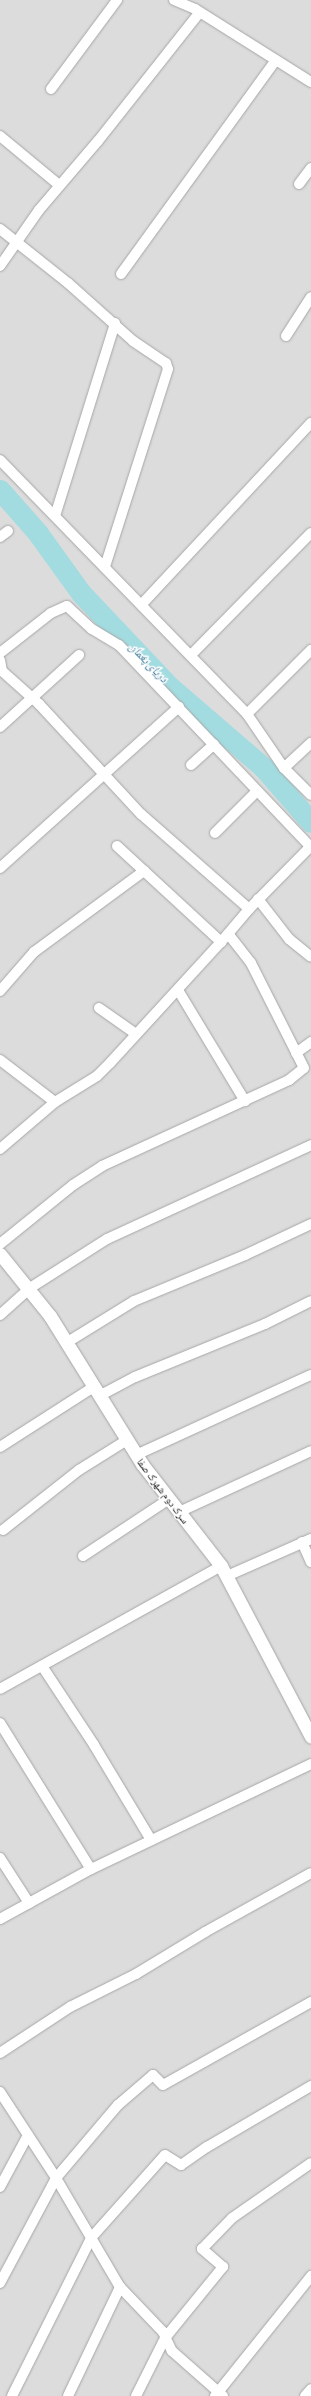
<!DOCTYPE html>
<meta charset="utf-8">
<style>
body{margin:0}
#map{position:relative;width:311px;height:2396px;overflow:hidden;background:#f0ebe5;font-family:"Asap Condensed","Noto Naskh Arabic",sans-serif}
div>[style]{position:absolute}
.residential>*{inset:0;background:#dddcdc}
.river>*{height:21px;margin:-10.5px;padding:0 10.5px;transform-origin:10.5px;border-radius:10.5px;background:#a3dce0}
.roads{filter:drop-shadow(0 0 1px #a6a6a6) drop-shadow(0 0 1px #a6a6a6)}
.minor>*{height:10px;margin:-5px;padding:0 5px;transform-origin:5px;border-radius:5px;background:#fff}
.tertiary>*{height:13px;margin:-6.5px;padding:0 6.5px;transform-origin:6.5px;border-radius:6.5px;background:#fff}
span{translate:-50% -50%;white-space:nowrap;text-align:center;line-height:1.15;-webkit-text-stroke:3px #fff;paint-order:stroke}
.street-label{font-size:11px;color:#1f1f1f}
.water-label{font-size:12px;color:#3e7b9c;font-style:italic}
</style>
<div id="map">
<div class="residential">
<i style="clip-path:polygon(0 0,311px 0,311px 2396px,0 2396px)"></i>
</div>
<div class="river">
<i style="left:0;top:490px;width:56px;rotate:48.6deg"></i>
<i style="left:37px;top:532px;width:75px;rotate:54.2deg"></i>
<i style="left:81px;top:593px;width:129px;rotate:46.6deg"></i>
<i style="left:170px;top:687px;width:123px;rotate:40.7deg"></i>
<i style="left:263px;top:767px;width:73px;rotate:48.9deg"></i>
</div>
<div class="roads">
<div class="minor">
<i style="left:174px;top:0;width:23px;rotate:23deg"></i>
<i style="left:195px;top:9px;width:137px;rotate:32.2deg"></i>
<i style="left:51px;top:89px;width:111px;rotate:-53.4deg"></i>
<i style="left:0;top:136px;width:77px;rotate:39.7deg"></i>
<i style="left:299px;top:184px;width:20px;rotate:-53deg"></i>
<i style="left:0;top:229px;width:87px;rotate:38.5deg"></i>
<i style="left:68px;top:283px;width:87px;rotate:41.7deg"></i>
<i style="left:133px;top:341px;width:40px;rotate:34deg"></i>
<i style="left:166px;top:363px;width:6px;rotate:72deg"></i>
<i style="left:168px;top:369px;width:208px;rotate:107.7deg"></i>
<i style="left:0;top:266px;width:68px;rotate:-55.1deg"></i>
<i style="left:39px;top:210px;width:91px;rotate:-49.5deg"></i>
<i style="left:98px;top:141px;width:164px;rotate:-51.7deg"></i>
<i style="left:121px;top:274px;width:264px;rotate:-54.1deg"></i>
<i style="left:286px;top:336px;width:46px;rotate:-57.3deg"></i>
<i style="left:0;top:460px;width:354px;rotate:45.8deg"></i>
<i style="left:247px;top:714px;width:65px;rotate:55.6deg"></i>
<i style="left:284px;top:768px;width:38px;rotate:45deg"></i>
<i style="left:55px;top:516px;width:202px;rotate:-72.7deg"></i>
<i style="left:0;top:537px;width:10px;rotate:-37deg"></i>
<i style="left:142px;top:604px;width:248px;rotate:-47deg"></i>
<i style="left:0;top:653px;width:65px;rotate:-38.1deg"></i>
<i style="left:51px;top:613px;width:17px;rotate:-24deg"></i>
<i style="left:67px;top:606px;width:34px;rotate:43deg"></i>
<i style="left:92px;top:629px;width:31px;rotate:31deg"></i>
<i style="left:119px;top:645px;width:279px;rotate:46.5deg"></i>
<i style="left:191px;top:655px;width:171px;rotate:-45.5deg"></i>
<i style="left:0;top:660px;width:11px;rotate:80deg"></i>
<i style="left:2px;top:671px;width:50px;rotate:41.7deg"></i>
<i style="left:39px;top:704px;width:150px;rotate:47.2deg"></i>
<i style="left:141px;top:814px;width:144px;rotate:41.3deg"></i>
<i style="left:247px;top:714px;width:91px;rotate:-45deg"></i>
<i style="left:0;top:727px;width:107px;rotate:-42.3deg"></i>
<i style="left:191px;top:765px;width:31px;rotate:-42deg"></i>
<i style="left:284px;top:768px;width:37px;rotate:-43deg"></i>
<i style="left:215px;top:833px;width:59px;rotate:-45deg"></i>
<i style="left:117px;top:846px;width:142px;rotate:42.7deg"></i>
<i style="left:0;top:868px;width:241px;rotate:-42deg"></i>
<i style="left:258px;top:899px;width:51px;rotate:52.2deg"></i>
<i style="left:289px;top:939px;width:28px;rotate:39deg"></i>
<i style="left:178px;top:990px;width:130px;rotate:58.9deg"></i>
<i style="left:0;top:991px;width:52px;rotate:-48.9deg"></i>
<i style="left:34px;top:952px;width:137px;rotate:-36.4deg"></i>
<i style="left:99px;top:1008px;width:45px;rotate:35.1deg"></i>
<i style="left:296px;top:1053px;width:19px;rotate:-36deg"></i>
<i style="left:0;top:1060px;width:69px;rotate:37.4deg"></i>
<i style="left:0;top:1149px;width:72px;rotate:-40.5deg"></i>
<i style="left:55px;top:1102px;width:49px;rotate:-31.8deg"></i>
<i style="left:97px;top:1076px;width:18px;rotate:-45deg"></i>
<i style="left:110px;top:1063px;width:164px;rotate:-47.5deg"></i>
<i style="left:221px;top:942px;width:43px;rotate:-49.7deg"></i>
<i style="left:249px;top:909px;width:87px;rotate:-45.5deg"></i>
<i style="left:0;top:1244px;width:94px;rotate:-38.9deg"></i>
<i style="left:73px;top:1185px;width:35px;rotate:-33deg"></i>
<i style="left:102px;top:1166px;width:206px;rotate:-24.7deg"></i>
<i style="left:289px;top:1080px;width:19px;rotate:-39deg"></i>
<i style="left:304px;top:1068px;width:118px;rotate:-116.8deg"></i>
<i style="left:251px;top:963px;width:37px;rotate:-128deg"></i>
<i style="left:0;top:1315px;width:40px;rotate:-42deg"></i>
<i style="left:30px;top:1288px;width:91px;rotate:-32.5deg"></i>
<i style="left:107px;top:1239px;width:225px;rotate:-24.7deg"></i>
<i style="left:66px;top:1343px;width:80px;rotate:-31.7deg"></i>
<i style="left:134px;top:1301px;width:120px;rotate:-22.5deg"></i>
<i style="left:245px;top:1255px;width:73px;rotate:-25.2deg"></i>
<i style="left:101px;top:1395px;width:38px;rotate:-28deg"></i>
<i style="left:135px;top:1377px;width:140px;rotate:-22.2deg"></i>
<i style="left:265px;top:1324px;width:51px;rotate:-26.6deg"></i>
<i style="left:0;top:1447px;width:113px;rotate:-32.7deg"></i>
<i style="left:136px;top:1455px;width:192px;rotate:-24.6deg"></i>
<i style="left:179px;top:1512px;width:145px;rotate:-24.8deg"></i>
<i style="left:3px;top:1530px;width:97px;rotate:-38.3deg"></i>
<i style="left:79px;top:1470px;width:57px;rotate:-32deg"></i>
<i style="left:302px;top:1542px;width:22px;rotate:66deg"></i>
<i style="left:83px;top:1556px;width:103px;rotate:-33.5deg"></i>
<i style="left:227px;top:1576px;width:92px;rotate:-23.8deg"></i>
<i style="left:42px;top:1666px;width:95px;rotate:56.6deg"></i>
<i style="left:94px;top:1745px;width:111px;rotate:59deg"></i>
<i style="left:0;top:1689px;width:253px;rotate:-29.1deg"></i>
<i style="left:0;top:1723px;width:172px;rotate:58.1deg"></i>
<i style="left:0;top:1858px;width:54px;rotate:57.2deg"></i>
<i style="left:0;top:1919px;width:104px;rotate:-28.8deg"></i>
<i style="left:91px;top:1869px;width:244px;rotate:-25.5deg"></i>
<i style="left:0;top:2053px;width:84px;rotate:-33.3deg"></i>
<i style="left:70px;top:2007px;width:74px;rotate:-26.6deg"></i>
<i style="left:136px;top:1974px;width:81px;rotate:-31.3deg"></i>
<i style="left:205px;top:1932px;width:121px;rotate:-29.1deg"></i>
<i style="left:0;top:2092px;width:103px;rotate:56.9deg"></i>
<i style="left:56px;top:2178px;width:126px;rotate:59.6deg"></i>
<i style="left:120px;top:2287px;width:62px;rotate:46.3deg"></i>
<i style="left:163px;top:2332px;width:21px;rotate:65deg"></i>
<i style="left:172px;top:2351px;width:68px;rotate:41.4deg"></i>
<i style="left:0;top:2187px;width:59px;rotate:-61.7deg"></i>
<i style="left:0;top:2283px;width:119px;rotate:-61.9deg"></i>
<i style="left:56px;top:2178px;width:96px;rotate:-49.7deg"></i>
<i style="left:118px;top:2105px;width:46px;rotate:-40.6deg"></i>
<i style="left:153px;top:2075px;width:14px;rotate:45deg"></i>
<i style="left:163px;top:2085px;width:170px;rotate:-29.3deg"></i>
<i style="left:12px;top:2396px;width:177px;rotate:-63.4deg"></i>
<i style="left:91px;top:2238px;width:111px;rotate:-48.3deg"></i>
<i style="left:165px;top:2155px;width:19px;rotate:32deg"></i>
<i style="left:181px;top:2165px;width:32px;rotate:-35deg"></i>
<i style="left:207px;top:2147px;width:121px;rotate:-30.4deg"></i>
<i style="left:68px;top:2396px;width:121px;rotate:-64.5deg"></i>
<i style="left:136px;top:2396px;width:65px;rotate:-63.4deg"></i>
<i style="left:165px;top:2338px;width:92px;rotate:-50.8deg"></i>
<i style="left:223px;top:2267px;width:28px;rotate:-139deg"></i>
<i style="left:202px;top:2249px;width:43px;rotate:-45.9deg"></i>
<i style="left:232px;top:2218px;width:96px;rotate:-34.8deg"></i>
<i style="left:215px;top:2396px;width:154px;rotate:-51.3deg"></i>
<i style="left:305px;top:2396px;width:9px;rotate:-49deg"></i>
</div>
<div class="tertiary">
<i style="left:0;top:1254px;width:80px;rotate:51.1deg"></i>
<i style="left:50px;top:1316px;width:174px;rotate:58.1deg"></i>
<i style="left:142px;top:1464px;width:129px;rotate:52.2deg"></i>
<i style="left:221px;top:1566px;width:193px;rotate:62.2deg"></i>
</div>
</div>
<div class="street-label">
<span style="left:163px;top:1491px;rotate:53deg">سرک دوم شهرک صفا</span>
</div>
<div class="water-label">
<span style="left:148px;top:663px;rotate:46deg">دریای پغمان</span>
</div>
</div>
